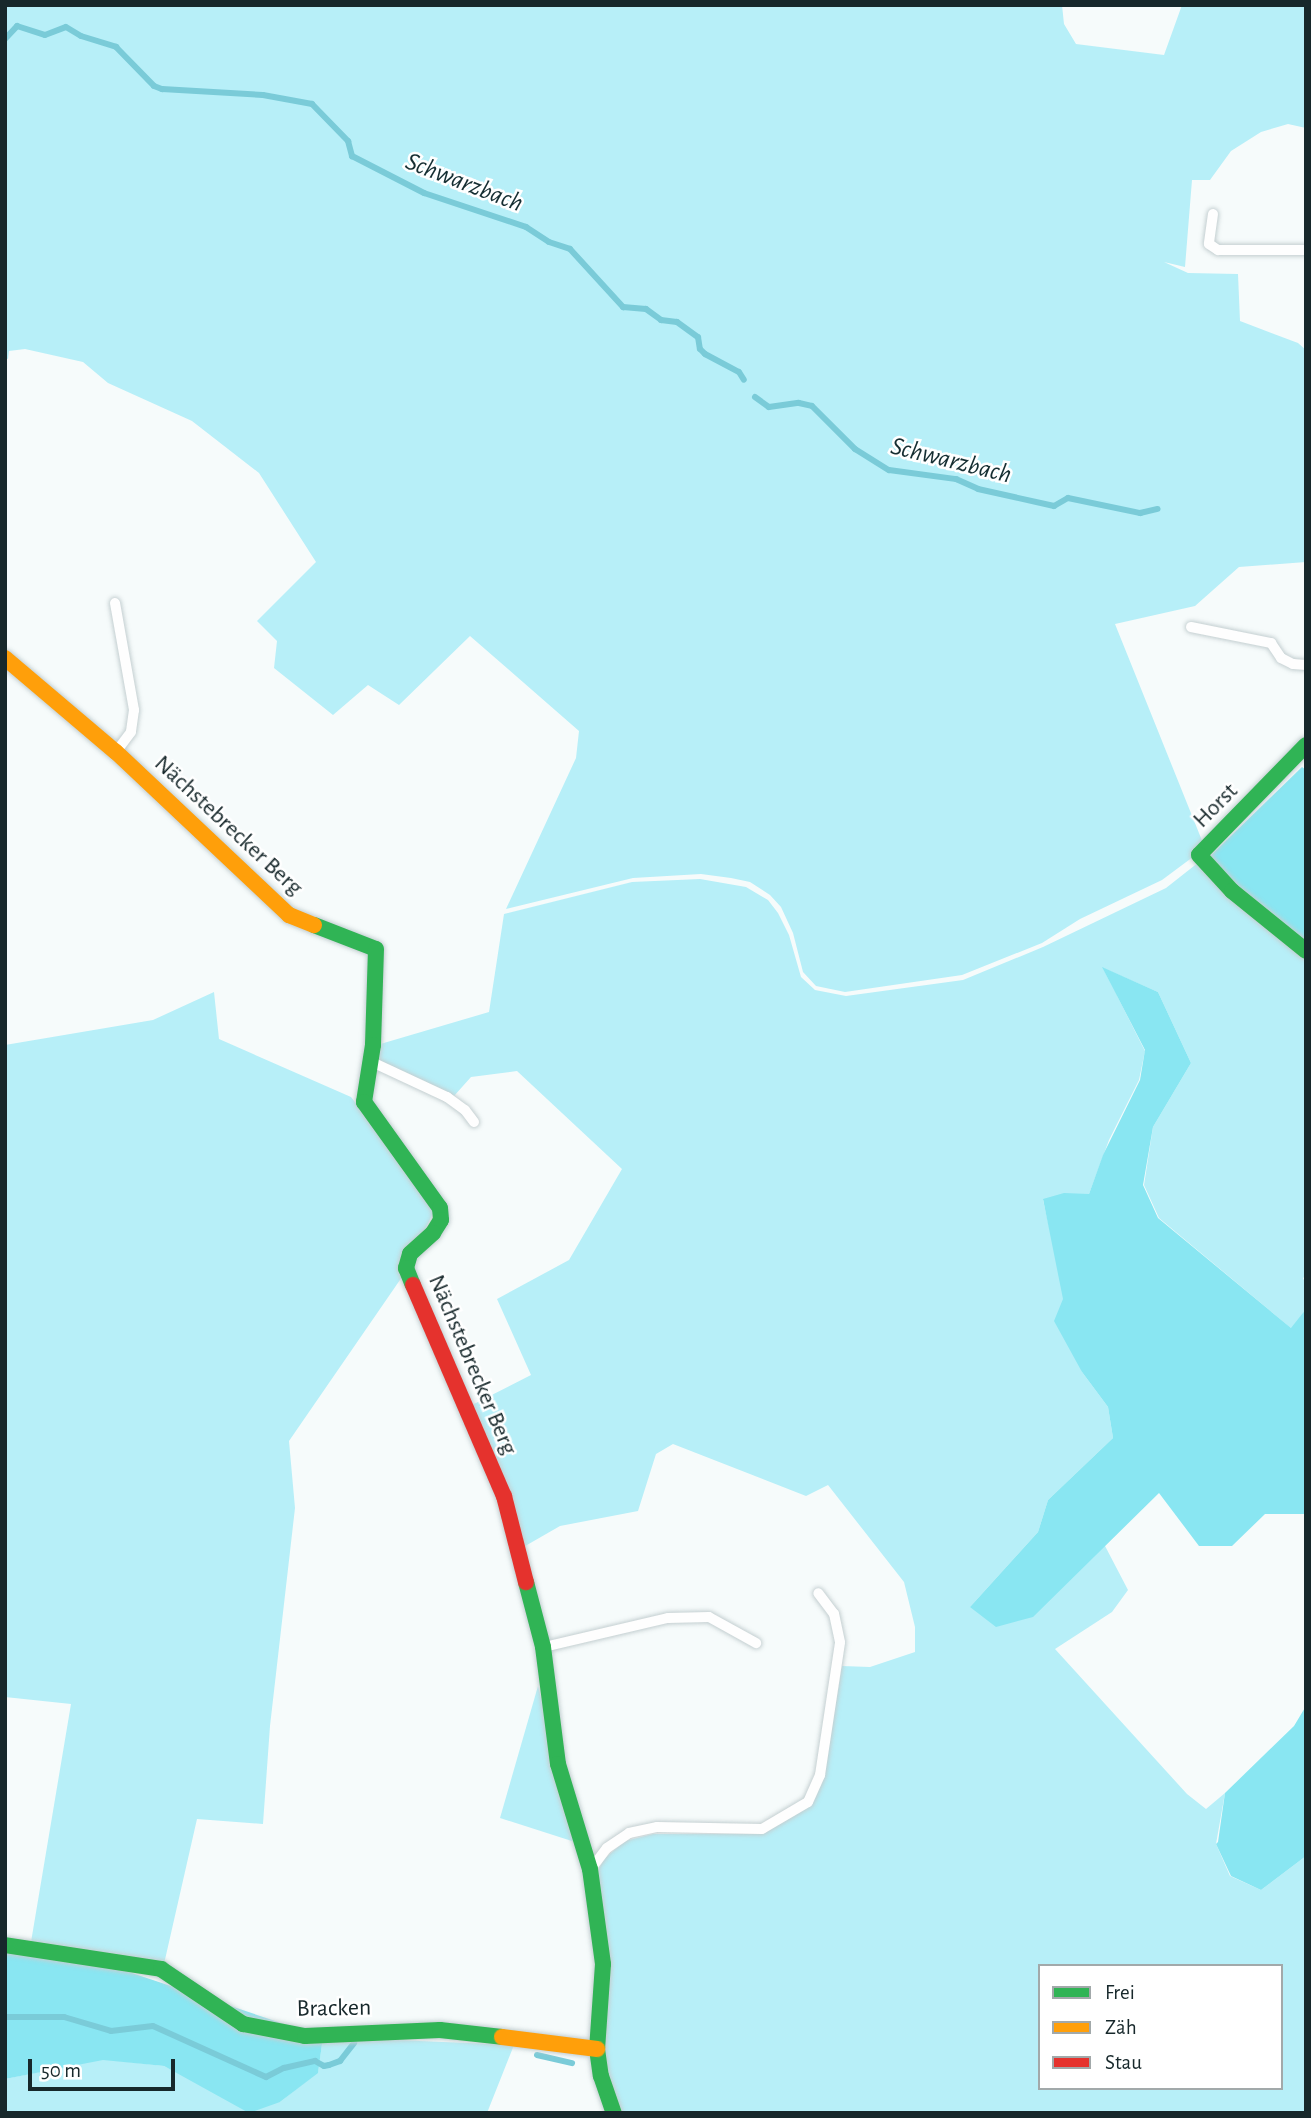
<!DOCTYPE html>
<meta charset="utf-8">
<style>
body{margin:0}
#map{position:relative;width:1311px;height:2118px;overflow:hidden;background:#f6fbfb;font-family:"Alegreya Sans",sans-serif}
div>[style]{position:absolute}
.green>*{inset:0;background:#b7eff8}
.forest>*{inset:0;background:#89e6f2}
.stream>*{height:6px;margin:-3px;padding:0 3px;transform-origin:3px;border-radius:3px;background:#7acbd8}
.roads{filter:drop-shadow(0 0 2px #c4cfd1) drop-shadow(0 0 2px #c4cfd1)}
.lane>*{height:10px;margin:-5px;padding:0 5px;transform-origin:5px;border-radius:5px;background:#fefefe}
.fast>*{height:16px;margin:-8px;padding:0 8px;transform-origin:8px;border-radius:8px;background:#30b455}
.slow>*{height:16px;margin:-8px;padding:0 8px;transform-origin:8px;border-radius:8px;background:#ff9f0a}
.jam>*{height:16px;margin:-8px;padding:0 8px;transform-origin:8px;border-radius:8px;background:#e5322d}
span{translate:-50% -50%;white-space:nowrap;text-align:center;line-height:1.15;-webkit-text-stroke:5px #fff;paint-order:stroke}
.street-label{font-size:24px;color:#17282b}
.water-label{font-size:26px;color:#152e32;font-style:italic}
.frame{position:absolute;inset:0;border:7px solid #17282b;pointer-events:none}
.legend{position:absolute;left:1038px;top:1964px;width:245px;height:126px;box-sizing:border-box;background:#fff;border:2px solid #a2a9aa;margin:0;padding:9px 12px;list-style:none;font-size:21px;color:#17282b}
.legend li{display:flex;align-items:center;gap:14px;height:35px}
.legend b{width:35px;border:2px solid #a2a9aa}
.scale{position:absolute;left:28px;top:2059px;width:147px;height:32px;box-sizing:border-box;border:4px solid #17282b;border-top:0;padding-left:9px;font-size:21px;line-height:24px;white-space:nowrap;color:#17282b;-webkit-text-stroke:5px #fff;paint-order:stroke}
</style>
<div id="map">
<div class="green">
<i style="clip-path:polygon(5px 5px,1062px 5px,1064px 24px,1076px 44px,1164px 55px,1182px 5px,1306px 5px,1306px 128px,1288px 124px,1261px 132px,1231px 151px,1210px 180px,1192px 180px,1185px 267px,1164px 262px,1188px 273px,1238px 274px,1240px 321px,1298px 343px,1306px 350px,1306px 562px,1239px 567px,1195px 606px,1115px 624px,1205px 848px,1162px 880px,1080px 919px,1042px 943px,962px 975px,845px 992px,816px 986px,803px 972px,793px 933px,781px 907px,770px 895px,750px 882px,731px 878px,701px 874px,633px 878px,506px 909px,576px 758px,579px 731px,470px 636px,399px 705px,368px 685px,333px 715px,274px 668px,277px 641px,257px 621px,316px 562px,259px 473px,192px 421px,108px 383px,83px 362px,25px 349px,9px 351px,8px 359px,5px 358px)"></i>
<i style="clip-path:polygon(evenodd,1199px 862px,1306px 955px,1306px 1272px,1303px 1279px,1306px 1281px,1306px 1309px,1292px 1329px,1159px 1218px,1144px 1185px,1153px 1127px,1191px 1063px,1158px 992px,1103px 968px,1145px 1051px,1139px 1080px,1109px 1140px,1089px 1194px,1043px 1200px,1082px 1372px,1108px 1407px,1113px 1438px,1048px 1500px,1038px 1532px,970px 1607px,1104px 1544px,1128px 1590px,1112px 1612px,1055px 1649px,1187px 1794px,1206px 1809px,1225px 1793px,1216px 1844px,1230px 1876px,1261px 1890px,1306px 1856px,1306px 2113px,620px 2113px,606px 2071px,596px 1875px,604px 1859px,625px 1841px,653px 1834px,761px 1834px,810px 1806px,824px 1775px,842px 1666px,870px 1667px,915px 1652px,915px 1627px,904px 1582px,828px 1485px,806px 1496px,673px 1444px,656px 1454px,638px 1511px,560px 1526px,520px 1549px,472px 1405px,531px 1375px,497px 1299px,569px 1260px,622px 1169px,517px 1071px,471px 1077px,454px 1096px,376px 1060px,377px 1045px,489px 1012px,504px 914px,632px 882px,700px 879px,746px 887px,768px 900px,778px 913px,789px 935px,801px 977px,815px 990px,846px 996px,963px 980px,1043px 947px,1166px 888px,1199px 862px,1040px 1966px,1281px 1966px,1281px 2088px,1040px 2088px,1040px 1966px)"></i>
<i style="clip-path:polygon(214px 992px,219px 1039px,351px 1097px,426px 1193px,434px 1211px,402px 1277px,289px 1441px,295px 1508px,270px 1726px,263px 1824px,197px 1819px,164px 1964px,31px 1942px,71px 1704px,5px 1697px,5px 1045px,153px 1020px)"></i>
<i style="clip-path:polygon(538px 1686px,578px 1843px,500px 1818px)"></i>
<i style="clip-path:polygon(323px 2037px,514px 2045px,487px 2113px,5px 2113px,5px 2079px,102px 2059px,164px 2066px,198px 2083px,280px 2102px,318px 2072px)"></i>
</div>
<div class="forest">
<i style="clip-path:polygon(1302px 767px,1306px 770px,1306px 946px,1206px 860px)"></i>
<i style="clip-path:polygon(1102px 967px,1158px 992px,1191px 1063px,1153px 1127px,1143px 1185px,1158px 1218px,1291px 1328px,1306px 1309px,1306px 1514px,1265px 1514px,1232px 1546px,1199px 1546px,1159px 1493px,1033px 1617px,996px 1627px,970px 1607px,1038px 1532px,1048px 1500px,1113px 1438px,1108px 1407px,1082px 1372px,1054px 1321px,1063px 1299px,1043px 1199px,1064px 1193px,1089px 1194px,1103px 1155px,1140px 1080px,1145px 1050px)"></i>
<i style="clip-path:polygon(1306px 1706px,1306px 1856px,1261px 1890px,1231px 1876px,1216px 1844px,1218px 1842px,1225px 1793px,1294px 1726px)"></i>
<i style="clip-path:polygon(5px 1950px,108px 1965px,323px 2037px,318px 2073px,280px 2102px,249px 2113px,164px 2066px,103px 2060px,5px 2079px)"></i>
</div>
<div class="stream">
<i style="left:5px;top:39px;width:18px;rotate:-47deg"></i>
<i style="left:17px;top:26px;width:29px;rotate:18deg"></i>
<i style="left:45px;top:35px;width:22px;rotate:-21deg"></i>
<i style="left:66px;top:27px;width:17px;rotate:31deg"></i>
<i style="left:81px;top:36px;width:37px;rotate:17deg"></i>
<i style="left:116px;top:47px;width:54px;rotate:45.7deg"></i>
<i style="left:154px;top:86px;width:9px;rotate:21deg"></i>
<i style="left:162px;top:89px;width:101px;rotate:3.4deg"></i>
<i style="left:263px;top:95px;width:50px;rotate:10.4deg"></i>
<i style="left:312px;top:104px;width:52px;rotate:45.8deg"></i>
<i style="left:348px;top:141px;width:16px;rotate:75deg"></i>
<i style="left:352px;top:156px;width:81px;rotate:27.2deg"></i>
<i style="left:424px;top:193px;width:108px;rotate:18.4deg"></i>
<i style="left:526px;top:227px;width:27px;rotate:33deg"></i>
<i style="left:549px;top:242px;width:22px;rotate:18deg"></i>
<i style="left:570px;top:249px;width:79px;rotate:47.6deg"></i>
<i style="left:623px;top:307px;width:23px;rotate:5deg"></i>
<i style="left:646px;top:309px;width:19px;rotate:36deg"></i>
<i style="left:661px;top:320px;width:16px;rotate:7deg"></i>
<i style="left:677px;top:322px;width:26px;rotate:36deg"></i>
<i style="left:698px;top:337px;width:12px;rotate:81deg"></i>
<i style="left:700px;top:349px;width:7px;rotate:45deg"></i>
<i style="left:705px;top:354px;width:38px;rotate:28deg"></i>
<i style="left:739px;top:372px;width:9px;rotate:58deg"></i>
<i style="left:755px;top:397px;width:17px;rotate:36deg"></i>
<i style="left:769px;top:407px;width:30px;rotate:-8deg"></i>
<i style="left:799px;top:403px;width:13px;rotate:13deg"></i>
<i style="left:812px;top:406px;width:61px;rotate:45deg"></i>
<i style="left:855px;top:449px;width:40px;rotate:32deg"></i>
<i style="left:889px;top:470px;width:68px;rotate:7.7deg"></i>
<i style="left:956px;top:479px;width:24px;rotate:24deg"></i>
<i style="left:978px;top:489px;width:78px;rotate:12.6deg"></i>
<i style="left:1054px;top:506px;width:16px;rotate:-30deg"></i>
<i style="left:1068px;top:498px;width:74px;rotate:11.8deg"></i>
<i style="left:1140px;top:513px;width:18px;rotate:-13deg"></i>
<i style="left:5px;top:2017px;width:59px"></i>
<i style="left:64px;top:2017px;width:49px;rotate:16.6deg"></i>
<i style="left:111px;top:2031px;width:42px;rotate:-6.8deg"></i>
<i style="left:153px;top:2026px;width:124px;rotate:24.3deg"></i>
<i style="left:266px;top:2077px;width:20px;rotate:-27deg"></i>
<i style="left:284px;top:2068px;width:32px;rotate:-13deg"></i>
<i style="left:315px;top:2061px;width:10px;rotate:29deg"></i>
<i style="left:324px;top:2066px;width:5px;rotate:-11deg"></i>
<i style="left:329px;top:2065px;width:12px;rotate:-20deg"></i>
<i style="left:340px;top:2061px;width:23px;rotate:-52deg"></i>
<i style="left:537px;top:2055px;width:36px;rotate:13deg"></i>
</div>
<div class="roads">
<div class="lane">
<i style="left:1213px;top:214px;width:30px;rotate:98deg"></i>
<i style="left:1209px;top:244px;width:11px;rotate:34deg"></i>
<i style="left:1218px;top:250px;width:88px"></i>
<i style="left:115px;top:603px;width:109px;rotate:79.9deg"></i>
<i style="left:134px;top:710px;width:22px;rotate:98deg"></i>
<i style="left:131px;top:732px;width:21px;rotate:127deg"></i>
<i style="left:1191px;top:627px;width:82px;rotate:11.3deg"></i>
<i style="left:1271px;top:643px;width:18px;rotate:56deg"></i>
<i style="left:1281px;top:658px;width:13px;rotate:27deg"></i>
<i style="left:1293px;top:664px;width:13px;rotate:4deg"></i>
<i style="left:374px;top:1063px;width:81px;rotate:25deg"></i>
<i style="left:447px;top:1097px;width:22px;rotate:36deg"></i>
<i style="left:465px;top:1110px;width:15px;rotate:53deg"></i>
<i style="left:544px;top:1647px;width:127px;rotate:-13.2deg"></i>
<i style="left:668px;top:1618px;width:41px;rotate:-1.4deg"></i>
<i style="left:709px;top:1617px;width:54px;rotate:29deg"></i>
<i style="left:594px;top:1865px;width:21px;rotate:-53deg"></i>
<i style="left:607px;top:1848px;width:27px;rotate:-34deg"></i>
<i style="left:629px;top:1833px;width:29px;rotate:-12deg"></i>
<i style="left:657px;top:1827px;width:105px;rotate:1.1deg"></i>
<i style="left:762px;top:1829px;width:53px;rotate:-30.4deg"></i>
<i style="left:808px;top:1802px;width:30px;rotate:-66deg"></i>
<i style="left:820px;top:1775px;width:134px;rotate:-81.4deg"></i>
<i style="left:840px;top:1642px;width:29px;rotate:-102deg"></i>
<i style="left:834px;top:1614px;width:26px;rotate:-127deg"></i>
</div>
<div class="fast">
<i style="left:1306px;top:745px;width:153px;rotate:134.2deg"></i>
<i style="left:1199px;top:855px;width:49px;rotate:47.5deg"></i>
<i style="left:1232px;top:891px;width:95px;rotate:39deg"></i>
<i style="left:314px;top:925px;width:66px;rotate:21.2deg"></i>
<i style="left:376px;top:949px;width:96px;rotate:91.8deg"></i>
<i style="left:373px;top:1045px;width:58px;rotate:99deg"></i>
<i style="left:364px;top:1102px;width:130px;rotate:54.4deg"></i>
<i style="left:440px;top:1208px;width:12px;rotate:85deg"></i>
<i style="left:441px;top:1220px;width:15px;rotate:122deg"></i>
<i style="left:433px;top:1233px;width:31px;rotate:138deg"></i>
<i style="left:410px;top:1254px;width:15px;rotate:106deg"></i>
<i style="left:406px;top:1268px;width:18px;rotate:68deg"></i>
<i style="left:526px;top:1582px;width:67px;rotate:75.3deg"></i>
<i style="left:543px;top:1647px;width:118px;rotate:82.7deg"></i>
<i style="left:558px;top:1764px;width:110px;rotate:73.1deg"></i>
<i style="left:590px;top:1869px;width:96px;rotate:82.2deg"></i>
<i style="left:603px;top:1964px;width:85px;rotate:94deg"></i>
<i style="left:597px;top:2049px;width:27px;rotate:82deg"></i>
<i style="left:601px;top:2076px;width:39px;rotate:71deg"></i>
<i style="left:5px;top:1945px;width:158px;rotate:8.7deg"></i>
<i style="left:161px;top:1969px;width:99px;rotate:33.9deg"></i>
<i style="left:243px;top:2024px;width:63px;rotate:11deg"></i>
<i style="left:305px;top:2036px;width:135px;rotate:-2.5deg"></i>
<i style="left:440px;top:2030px;width:62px;rotate:6.4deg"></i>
</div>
<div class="slow">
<i style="left:5px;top:658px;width:145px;rotate:40.3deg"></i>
<i style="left:116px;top:752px;width:238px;rotate:43.3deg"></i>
<i style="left:289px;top:915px;width:27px;rotate:22deg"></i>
<i style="left:502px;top:2037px;width:96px;rotate:7.2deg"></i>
</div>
<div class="jam">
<i style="left:413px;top:1285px;width:230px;rotate:66.7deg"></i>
<i style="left:504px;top:1496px;width:89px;rotate:75.7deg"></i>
</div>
</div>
<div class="street-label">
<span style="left:1216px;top:806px;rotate:-45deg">Horst</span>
<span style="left:228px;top:826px;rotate:43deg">Nächstebrecker Berg</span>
<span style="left:472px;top:1365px;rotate:67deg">Nächstebrecker Berg</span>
<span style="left:334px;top:2009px;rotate:-1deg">Bracken</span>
</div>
<div class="water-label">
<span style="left:464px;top:183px;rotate:21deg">Schwarzbach</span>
<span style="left:951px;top:461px;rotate:14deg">Schwarzbach</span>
</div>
<div class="frame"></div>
<ul class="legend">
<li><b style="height:9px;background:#30b455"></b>Frei</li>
<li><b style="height:9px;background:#ff9f0a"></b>Zäh</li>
<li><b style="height:9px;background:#e5322d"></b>Stau</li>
</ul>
<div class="scale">50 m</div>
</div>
